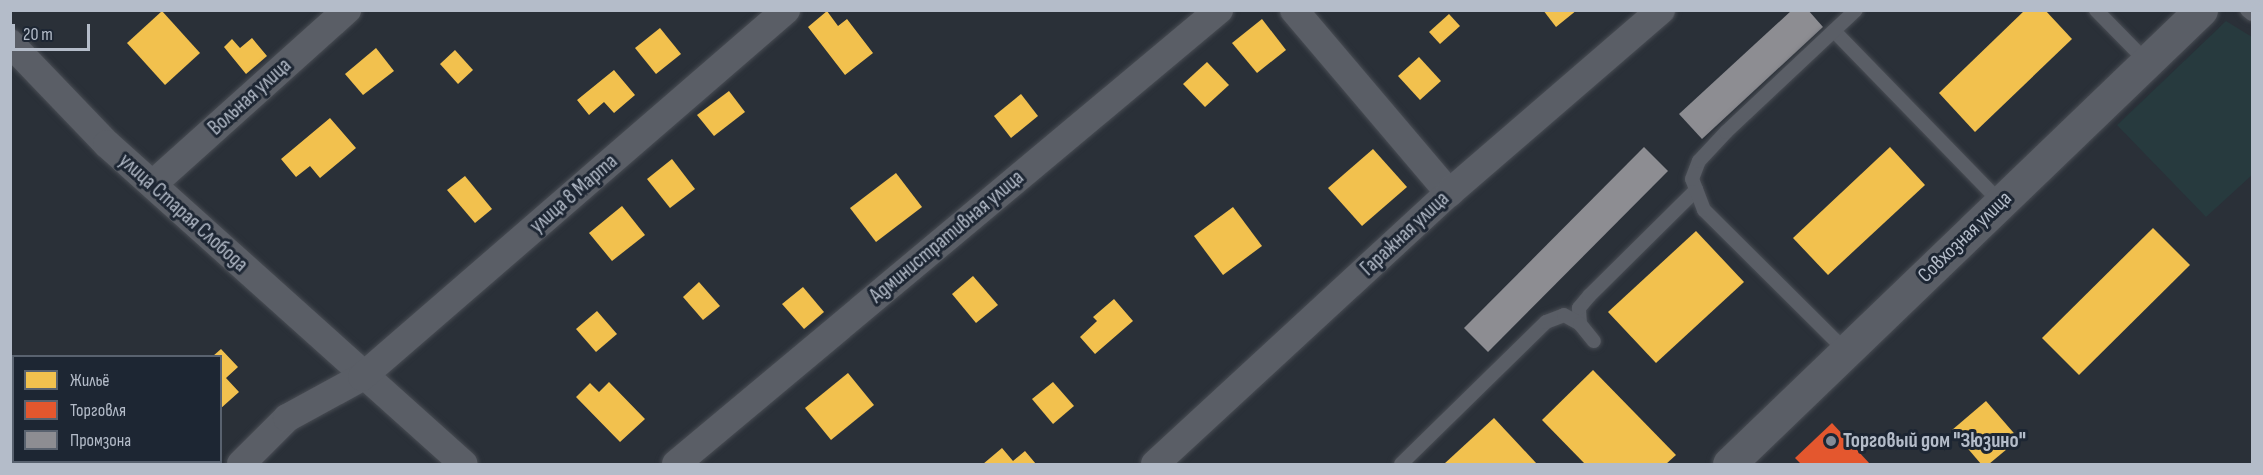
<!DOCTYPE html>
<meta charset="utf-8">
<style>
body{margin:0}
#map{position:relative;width:2263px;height:475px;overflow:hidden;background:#2a3038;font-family:"Sofia Sans Condensed",sans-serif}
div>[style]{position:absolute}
.green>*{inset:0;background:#273a3e}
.homes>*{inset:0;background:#f2c14e}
.shops>*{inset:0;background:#e4572e}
.industry>*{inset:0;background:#8d8d92}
.roads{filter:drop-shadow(0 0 2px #484c53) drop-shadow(0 0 2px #484c53)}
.service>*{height:14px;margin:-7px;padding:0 7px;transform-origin:7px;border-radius:7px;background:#5a5e66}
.minor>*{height:28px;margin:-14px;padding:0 14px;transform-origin:14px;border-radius:14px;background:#5a5e66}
.tertiary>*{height:33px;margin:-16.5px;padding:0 16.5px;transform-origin:16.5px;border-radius:16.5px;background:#5a5e66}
.dots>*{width:16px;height:16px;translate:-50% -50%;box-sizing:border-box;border:3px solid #1d2633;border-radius:50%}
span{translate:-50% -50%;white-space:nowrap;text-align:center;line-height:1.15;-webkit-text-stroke:6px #1d2633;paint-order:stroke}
.street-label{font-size:21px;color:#b4bcc9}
.poi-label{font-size:21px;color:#b4bcc9;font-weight:700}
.left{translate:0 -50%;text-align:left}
.frame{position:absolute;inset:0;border:12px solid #b4bcc9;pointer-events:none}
.legend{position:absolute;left:12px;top:355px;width:210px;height:108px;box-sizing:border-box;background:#1d2633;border:2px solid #59626f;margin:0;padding:8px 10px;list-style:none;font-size:18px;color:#b4bcc9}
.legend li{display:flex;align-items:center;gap:12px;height:30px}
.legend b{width:30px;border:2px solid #59626f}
.scale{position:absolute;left:12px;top:24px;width:78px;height:27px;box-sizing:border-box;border:3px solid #b4bcc9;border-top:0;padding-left:8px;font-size:18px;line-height:21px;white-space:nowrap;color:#b4bcc9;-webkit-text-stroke:4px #1d2633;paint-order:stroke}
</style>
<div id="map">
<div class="green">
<i style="clip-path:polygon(2226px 21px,2252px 37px,2252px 175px,2206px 217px,2117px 125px)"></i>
</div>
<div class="homes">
<i style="clip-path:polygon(1543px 10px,1577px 10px,1556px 27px)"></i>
<i style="clip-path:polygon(2025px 10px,2045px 10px,2072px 39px,1975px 132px,1939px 93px)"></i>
<i style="clip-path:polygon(162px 11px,200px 53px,165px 85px,127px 43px)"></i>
<i style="clip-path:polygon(827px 11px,838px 26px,847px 19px,873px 53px,845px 75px,808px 27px)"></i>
<i style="clip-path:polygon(1449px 14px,1460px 26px,1440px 44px,1429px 32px)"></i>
<i style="clip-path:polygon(1262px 19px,1286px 50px,1257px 73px,1232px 43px)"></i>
<i style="clip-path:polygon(660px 28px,681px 54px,656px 74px,635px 48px)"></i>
<i style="clip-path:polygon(252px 38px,267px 56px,246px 74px,224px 47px,232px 39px,240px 48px)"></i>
<i style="clip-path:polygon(376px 48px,394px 71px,363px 95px,345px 74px)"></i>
<i style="clip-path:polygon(455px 50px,473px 70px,458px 84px,440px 64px)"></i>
<i style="clip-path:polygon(1419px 57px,1441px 81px,1420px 100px,1398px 76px)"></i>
<i style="clip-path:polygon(1207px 62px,1229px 85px,1205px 107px,1183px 84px)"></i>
<i style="clip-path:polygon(614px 70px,635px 95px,614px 113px,604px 102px,589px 115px,577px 100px)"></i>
<i style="clip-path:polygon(729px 91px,745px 112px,714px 136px,697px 115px)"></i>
<i style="clip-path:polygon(1021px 94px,1038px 116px,1011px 138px,994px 116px)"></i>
<i style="clip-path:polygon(330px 118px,356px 148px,320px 178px,310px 166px,296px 177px,281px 159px)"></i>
<i style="clip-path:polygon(1890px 147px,1925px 185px,1828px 275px,1793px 238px)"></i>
<i style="clip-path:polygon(1373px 149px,1407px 187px,1362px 226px,1328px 188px)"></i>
<i style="clip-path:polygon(672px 159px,695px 189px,670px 208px,647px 179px)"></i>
<i style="clip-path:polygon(896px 173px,922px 207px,876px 242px,850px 208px)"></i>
<i style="clip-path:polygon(465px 176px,492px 209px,475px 223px,447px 190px)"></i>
<i style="clip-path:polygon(622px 206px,645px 235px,612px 261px,589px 233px)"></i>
<i style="clip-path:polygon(1233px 207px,1262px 246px,1223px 275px,1194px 236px)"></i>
<i style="clip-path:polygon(2153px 228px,2190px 265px,2079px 375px,2042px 338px)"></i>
<i style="clip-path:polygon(1696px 231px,1744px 282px,1656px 363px,1608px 312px)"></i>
<i style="clip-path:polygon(973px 276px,998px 305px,976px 323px,952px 294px)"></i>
<i style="clip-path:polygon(699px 282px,720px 306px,703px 320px,683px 297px)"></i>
<i style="clip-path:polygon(803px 287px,824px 312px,804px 329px,782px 304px)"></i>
<i style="clip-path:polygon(1114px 299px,1133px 321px,1095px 354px,1080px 337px,1097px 321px,1093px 317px)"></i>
<i style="clip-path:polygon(597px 311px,617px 334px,596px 352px,576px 329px)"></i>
<i style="clip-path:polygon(221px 349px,238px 367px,226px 378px,239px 392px,220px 409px,220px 356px,213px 356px)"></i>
<i style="clip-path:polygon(1593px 370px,1676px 455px,1666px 464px,1585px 464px,1542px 420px)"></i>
<i style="clip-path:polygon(848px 373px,874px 405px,831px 440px,805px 408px)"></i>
<i style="clip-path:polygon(609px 382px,645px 419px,620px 442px,576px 397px,590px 383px,599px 392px)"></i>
<i style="clip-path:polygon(1053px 382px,1074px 406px,1053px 424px,1032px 399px)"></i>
<i style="clip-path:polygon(1986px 401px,2019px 439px,1989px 464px,1981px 464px,1952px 430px)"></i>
<i style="clip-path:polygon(1494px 418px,1537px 464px,1444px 464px)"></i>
<i style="clip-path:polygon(1002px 448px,1013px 461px,1025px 451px,1036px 464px,983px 464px)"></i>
</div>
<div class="shops">
<i style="clip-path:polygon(1832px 423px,1870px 464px,1801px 464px,1795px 458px)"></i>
</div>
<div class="industry">
<i style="clip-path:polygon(1792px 10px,1808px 10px,1823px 27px,1702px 139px,1679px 114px)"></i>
<i style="clip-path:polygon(1644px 147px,1668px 171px,1488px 352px,1464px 328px)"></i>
</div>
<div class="roads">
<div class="service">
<i style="left:2096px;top:10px;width:73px;rotate:45.6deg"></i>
<i style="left:2247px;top:10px;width:6px;rotate:39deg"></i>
<i style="left:1834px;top:31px;width:240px;rotate:45.8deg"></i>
<i style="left:1580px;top:324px;width:16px;rotate:-94deg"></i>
<i style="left:1579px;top:308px;width:16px;rotate:-50deg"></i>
<i style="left:1589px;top:296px;width:151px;rotate:-44.7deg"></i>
<i style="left:1846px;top:351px;width:200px;rotate:-135.2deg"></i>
<i style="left:1704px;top:210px;width:33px;rotate:-111deg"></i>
<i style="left:1692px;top:179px;width:19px;rotate:-69deg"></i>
<i style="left:1699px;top:161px;width:40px;rotate:-47deg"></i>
<i style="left:1726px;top:132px;width:178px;rotate:-43.2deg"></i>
<i style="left:1401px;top:464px;width:203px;rotate:-44.4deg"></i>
<i style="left:1546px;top:322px;width:19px;rotate:-21deg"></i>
<i style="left:1564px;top:315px;width:18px;rotate:29deg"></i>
<i style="left:1580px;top:324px;width:22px;rotate:51deg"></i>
</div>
<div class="minor">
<i style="left:1294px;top:10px;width:240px;rotate:49.7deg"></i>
<i style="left:10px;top:43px;width:140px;rotate:46.2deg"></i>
<i style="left:107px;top:144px;width:479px;rotate:41.9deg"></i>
<i style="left:153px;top:184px;width:261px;rotate:-41.9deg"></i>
<i style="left:241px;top:464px;width:65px;rotate:-45deg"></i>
<i style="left:287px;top:418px;width:85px;rotate:-28.7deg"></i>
<i style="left:362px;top:377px;width:561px;rotate:-40.88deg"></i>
<i style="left:676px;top:464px;width:708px;rotate:-39.9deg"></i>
<i style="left:1155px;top:464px;width:400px;rotate:-42.7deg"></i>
<i style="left:1449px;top:193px;width:280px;rotate:-40.8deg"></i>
</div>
<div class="tertiary">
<i style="left:1729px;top:464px;width:655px;rotate:-43.89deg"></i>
</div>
</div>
<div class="dots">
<i style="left:1831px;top:441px;background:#848b96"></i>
</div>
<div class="street-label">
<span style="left:250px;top:97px;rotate:-42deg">Вольная улица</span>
<span style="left:574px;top:194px;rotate:-41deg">улица 8 Марта</span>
<span style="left:183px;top:213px;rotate:42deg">улица Старая Слобода</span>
<span style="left:1405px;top:234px;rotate:-43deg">Гаражная улица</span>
<span style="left:947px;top:237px;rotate:-40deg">Административная улица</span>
<span style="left:1965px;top:237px;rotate:-44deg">Совхозная улица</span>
</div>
<div class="poi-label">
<span class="left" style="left:1843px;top:441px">Торговый дом "Зюзино"</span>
</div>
<div class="frame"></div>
<ul class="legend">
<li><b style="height:16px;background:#f2c14e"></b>Жильё</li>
<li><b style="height:16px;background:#e4572e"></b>Торговля</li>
<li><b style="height:16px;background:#8d8d92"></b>Промзона</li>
</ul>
<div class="scale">20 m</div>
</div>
